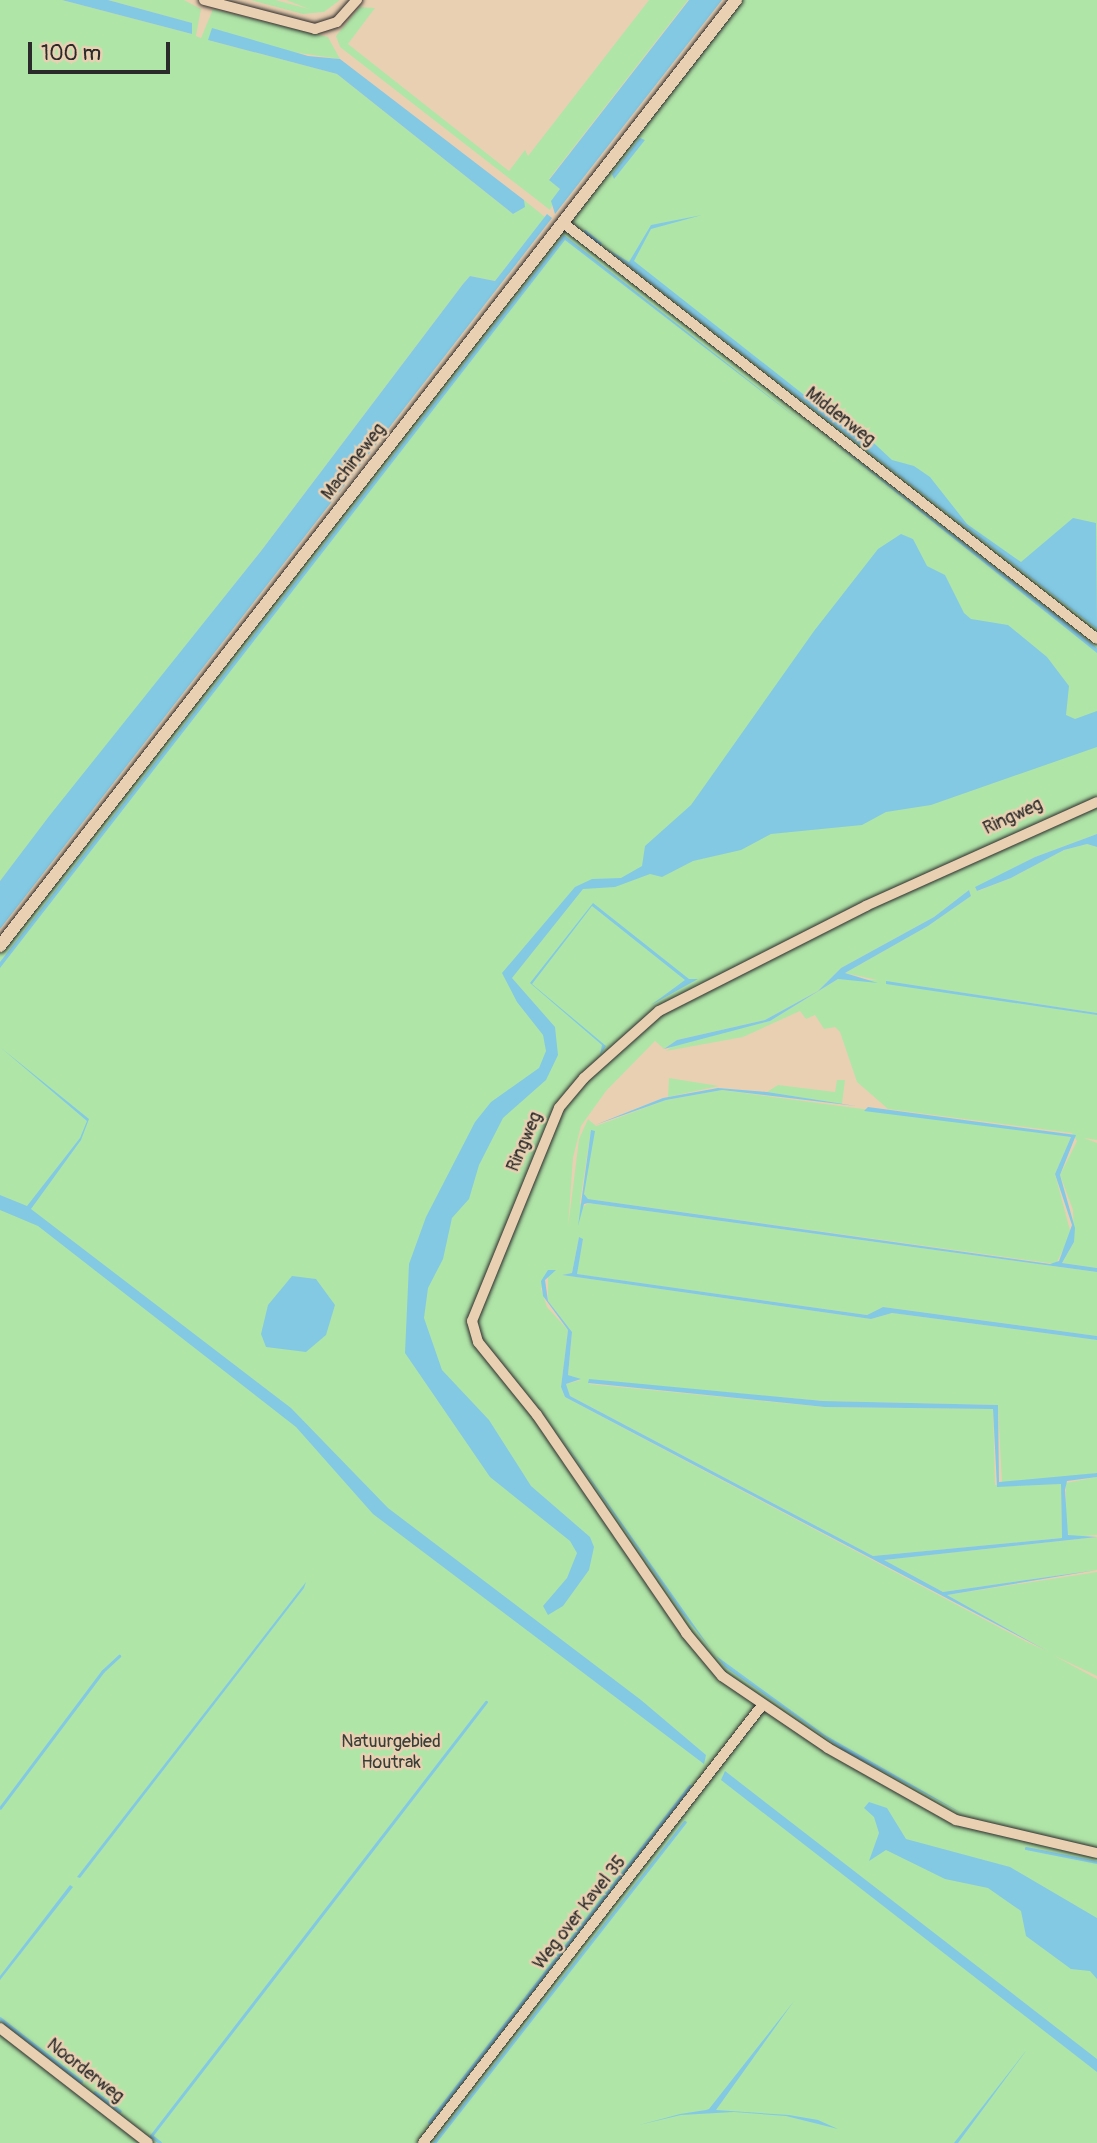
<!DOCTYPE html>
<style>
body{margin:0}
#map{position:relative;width:1097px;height:2143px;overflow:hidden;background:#ead0b2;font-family:Pangolin,sans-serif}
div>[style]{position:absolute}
.green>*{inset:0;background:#b0e5a8}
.water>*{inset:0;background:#83c9e4}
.stream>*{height:2.5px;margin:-1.25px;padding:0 1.25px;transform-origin:1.25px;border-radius:1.25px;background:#83c9e4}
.roads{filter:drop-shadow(0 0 2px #2b2b2b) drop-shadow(0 0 2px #2b2b2b)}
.minor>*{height:10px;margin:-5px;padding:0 5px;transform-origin:5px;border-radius:5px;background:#ead0b2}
.tertiary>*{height:12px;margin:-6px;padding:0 6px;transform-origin:6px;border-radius:6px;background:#ead0b2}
span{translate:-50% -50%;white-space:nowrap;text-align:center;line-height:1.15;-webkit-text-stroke:5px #ead0b2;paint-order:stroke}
.street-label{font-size:18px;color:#2b2b2b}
.park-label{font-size:18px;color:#383e38}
.scale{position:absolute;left:28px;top:42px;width:142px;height:32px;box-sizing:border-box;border:4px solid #2b2b2b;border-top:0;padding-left:9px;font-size:21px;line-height:24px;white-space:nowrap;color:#2b2b2b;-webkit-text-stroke:5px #ead0b2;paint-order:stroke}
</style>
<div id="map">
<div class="green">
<i style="clip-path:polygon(0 0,62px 0,192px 34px,191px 23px,108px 0,184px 0,201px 9px,196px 36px,201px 38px,213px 9px,328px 37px,340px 59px,208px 40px,337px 74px,513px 214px,524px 207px,524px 200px,545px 217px,495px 281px,470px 276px,463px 284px,261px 551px,0 881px)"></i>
<i style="clip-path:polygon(250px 0,275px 0,309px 9px,286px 0,340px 0,324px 12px,303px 14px)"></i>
<i style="clip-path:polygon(649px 0,688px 0,549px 179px,560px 189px,550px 210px,340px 47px,336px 36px,360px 7px,375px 8px,348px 44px,509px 171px,525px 150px,528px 156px)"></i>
<i style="clip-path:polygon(740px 0,1097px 0,1097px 635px,570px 223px)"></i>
<i style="clip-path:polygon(566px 229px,1097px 642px,1097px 834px,1035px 857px,975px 888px,978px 891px,1011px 878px,1064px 850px,1087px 844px,1097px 847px,1097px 1013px,886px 981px,1097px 1015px,1097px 1140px,1084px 1138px,1097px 1143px,1097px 1268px,1062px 1263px,1074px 1242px,1073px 1210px,1060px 1175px,1077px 1141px,1072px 1133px,888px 1109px,857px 1082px,840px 1032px,835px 1027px,824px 1029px,815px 1015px,806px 1019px,800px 1011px,743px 1037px,666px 1051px,677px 1043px,770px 1021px,838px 979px,877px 980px,845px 973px,928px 926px,971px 896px,969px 890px,934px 917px,841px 968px,818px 991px,765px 1020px,677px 1040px,664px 1049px,655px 1041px,606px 1091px,581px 1126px,573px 1158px,568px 1227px,579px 1139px,588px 1119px,596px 1126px,666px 1100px,722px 1090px,1071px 1137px,1055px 1174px,1071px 1234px,1056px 1264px,588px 1199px,584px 1194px,591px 1130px,580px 1203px,583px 1207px,588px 1203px,1097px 1272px,1097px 1336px,883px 1307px,867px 1315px,576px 1274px,583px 1240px,579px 1237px,572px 1273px,563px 1275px,871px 1319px,892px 1313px,1097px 1340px,1097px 1473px,1002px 1484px,998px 1405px,823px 1401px,589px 1380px,589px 1384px,619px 1387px,825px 1407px,993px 1409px,995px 1485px,1061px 1484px,1062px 1538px,873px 1556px,570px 1396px,566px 1384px,581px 1380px,568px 1375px,572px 1332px,548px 1301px,548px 1270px,541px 1289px,547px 1307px,568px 1330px,561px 1387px,565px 1397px,1027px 1642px,1047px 1651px,947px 1595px,1097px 1572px,1097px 1676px,1053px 1655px,1097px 1679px,1097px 2143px,0 2143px,0 953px,559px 232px)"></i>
<i style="clip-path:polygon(669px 1078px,719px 1086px,668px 1097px)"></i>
<i style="clip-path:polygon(837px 1080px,845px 1080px,842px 1104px,767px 1092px,778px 1085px,835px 1092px)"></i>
<i style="clip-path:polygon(1097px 1477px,1097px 1535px,1071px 1537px,1066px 1532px,1066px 1483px)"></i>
<i style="clip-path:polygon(1097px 1537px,1097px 1570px,943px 1592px,884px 1560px)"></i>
</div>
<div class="water">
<i style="clip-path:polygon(62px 0,108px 0,192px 23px,192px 34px)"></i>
<i style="clip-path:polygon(689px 0,722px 0,555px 214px,551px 201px,560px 189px,549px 180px)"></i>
<i style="clip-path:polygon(212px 28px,308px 56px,340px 59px,524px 200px,525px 207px,513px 214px,337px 74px,208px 40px)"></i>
<i style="clip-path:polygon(640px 138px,645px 140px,614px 179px,612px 174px)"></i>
<i style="clip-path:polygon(547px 214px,552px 218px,0 929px,0 881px,50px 815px,261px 551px,463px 284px,470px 276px,495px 281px)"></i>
<i style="clip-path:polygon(702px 215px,651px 229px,634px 261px,818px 406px,848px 419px,892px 460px,914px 466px,930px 477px,967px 524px,1021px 562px,1073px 518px,1096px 523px,1097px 629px,606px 248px,629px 262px,651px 225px)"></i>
<i style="clip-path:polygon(564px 235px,804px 424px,565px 240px,0 968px,0 962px)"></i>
<i style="clip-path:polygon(819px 431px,1063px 621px,1097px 648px,1097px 653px)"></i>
<i style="clip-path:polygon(901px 534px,913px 539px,927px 566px,945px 575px,964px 613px,971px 619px,1008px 625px,1047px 657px,1069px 686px,1066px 715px,1075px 719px,1097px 711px,1097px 747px,931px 805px,886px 812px,862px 825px,771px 834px,741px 850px,693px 861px,662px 877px,650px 874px,615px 887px,583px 889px,512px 978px,555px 1027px,558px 1055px,546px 1080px,503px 1118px,479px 1165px,469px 1199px,452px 1218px,443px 1259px,428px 1288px,424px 1318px,442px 1370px,489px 1420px,531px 1486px,590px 1537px,594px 1547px,589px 1570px,563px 1606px,548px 1615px,543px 1606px,567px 1578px,577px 1553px,570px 1541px,490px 1477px,405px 1353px,409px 1264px,426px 1217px,475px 1122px,491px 1102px,539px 1068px,546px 1051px,543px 1035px,517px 1002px,502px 973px,575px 887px,592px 879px,621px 878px,642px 866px,645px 846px,691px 805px,814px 631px,878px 549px)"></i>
<i style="clip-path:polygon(1097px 834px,1097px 847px,1087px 844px,1064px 850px,1011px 878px,977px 891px,975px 887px,1035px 857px)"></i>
<i style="clip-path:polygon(969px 890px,971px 896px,928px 926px,845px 973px,878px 983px,838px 979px,770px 1021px,664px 1049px,677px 1040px,765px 1020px,818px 991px,841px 968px,934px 917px)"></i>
<i style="clip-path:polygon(593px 903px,689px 979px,698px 979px,651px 1005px,685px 980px,592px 906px,532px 984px,606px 1046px,600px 1055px,602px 1045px,530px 983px)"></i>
<i style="clip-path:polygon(886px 981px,1097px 1013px,1097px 1015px,886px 984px)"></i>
<i style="clip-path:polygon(0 1047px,89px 1119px,81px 1140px,31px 1209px,291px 1408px,388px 1508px,641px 1700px,706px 1755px,704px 1764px,373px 1514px,296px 1427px,38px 1226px,0 1210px,0 1195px,27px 1206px,80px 1138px,87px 1121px)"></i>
<i style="clip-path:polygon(718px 1088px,767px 1092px,856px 1106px,722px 1090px,666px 1100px,595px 1125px,663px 1098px)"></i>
<i style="clip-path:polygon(868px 1107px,1076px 1135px,1060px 1175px,1075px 1228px,1074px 1242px,1062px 1263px,1097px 1268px,1097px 1272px,588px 1203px,584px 1204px,578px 1226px,591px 1130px,595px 1131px,584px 1194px,588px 1199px,1050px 1264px,1059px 1261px,1072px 1225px,1055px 1174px,1071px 1137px,864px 1111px)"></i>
<i style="clip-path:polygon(579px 1237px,583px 1239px,577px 1274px,867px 1315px,883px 1307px,1097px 1336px,1097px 1340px,892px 1313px,871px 1319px,562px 1275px,572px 1273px)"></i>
<i style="clip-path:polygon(548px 1270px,556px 1270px,545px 1280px,548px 1301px,572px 1332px,568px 1375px,581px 1379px,566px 1384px,570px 1396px,873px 1556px,1062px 1538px,1061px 1484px,997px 1487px,993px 1409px,825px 1407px,588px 1383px,589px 1379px,823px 1401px,998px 1405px,999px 1482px,1097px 1473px,1097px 1477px,1067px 1481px,1065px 1490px,1068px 1535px,1097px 1537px,884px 1560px,943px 1592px,1097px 1570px,947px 1595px,1047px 1651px,565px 1397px,561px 1387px,568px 1330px,543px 1296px,541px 1281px)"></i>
<i style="clip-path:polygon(292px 1276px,316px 1279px,335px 1305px,326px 1335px,306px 1352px,266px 1347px,261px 1334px,268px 1305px)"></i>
<i style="clip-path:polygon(552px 1424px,715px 1655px,825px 1735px,965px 1815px,845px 1751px,725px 1667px,682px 1613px)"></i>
<i style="clip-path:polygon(306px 1582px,304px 1588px,80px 1878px,77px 1877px)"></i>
<i style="clip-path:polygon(725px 1771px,1097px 2059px,1097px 2072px,721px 1780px)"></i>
<i style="clip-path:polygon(869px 1802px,887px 1808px,906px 1839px,1010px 1867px,1097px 1918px,1097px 1979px,1090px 1971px,1071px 1969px,1026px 1936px,1021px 1911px,988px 1888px,945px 1879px,886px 1850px,869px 1861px,879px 1833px,874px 1817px,864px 1808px)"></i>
<i style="clip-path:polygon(70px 1885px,73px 1887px,0 1980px,0 1976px)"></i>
<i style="clip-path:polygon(794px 2001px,716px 2110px,789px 2115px,818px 2120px,838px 2129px,786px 2116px,734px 2112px,681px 2115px,639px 2125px,680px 2114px,706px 2110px,709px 2109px)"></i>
<i style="clip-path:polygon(1026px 2051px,958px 2143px,954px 2143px,1025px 2052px)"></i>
</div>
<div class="stream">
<i style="left:585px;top:231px;width:19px;rotate:39deg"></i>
<i style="left:0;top:1808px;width:171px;rotate:-53.1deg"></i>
<i style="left:103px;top:1671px;width:22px;rotate:-43deg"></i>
<i style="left:1026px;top:1848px;width:72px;rotate:11.2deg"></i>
<i style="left:0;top:2018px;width:103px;rotate:37.9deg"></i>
<i style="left:95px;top:2092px;width:31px;rotate:37deg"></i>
<i style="left:429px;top:2122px;width:425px;rotate:-52.2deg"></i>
<i style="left:160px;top:2143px;width:11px;rotate:-142deg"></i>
<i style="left:151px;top:2136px;width:548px;rotate:-52.34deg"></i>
<i style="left:434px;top:2143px;width:407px;rotate:-52deg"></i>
</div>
<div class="roads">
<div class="minor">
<i style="left:204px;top:0;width:115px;rotate:14.6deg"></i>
<i style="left:315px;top:29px;width:23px;rotate:-18deg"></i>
<i style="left:337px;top:22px;width:30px;rotate:-48deg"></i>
<i style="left:562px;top:222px;width:678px;rotate:37.93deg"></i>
<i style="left:1097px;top:802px;width:253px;rotate:155.8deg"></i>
<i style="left:866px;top:906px;width:232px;rotate:153.1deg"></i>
<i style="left:659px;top:1011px;width:101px;rotate:138.2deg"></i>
<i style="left:584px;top:1078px;width:39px;rotate:130deg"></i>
<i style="left:559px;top:1108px;width:230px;rotate:112.2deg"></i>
<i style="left:472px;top:1321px;width:22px;rotate:74deg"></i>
<i style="left:478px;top:1342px;width:94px;rotate:51.1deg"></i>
<i style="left:537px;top:1415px;width:264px;rotate:55.6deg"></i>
<i style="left:686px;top:1633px;width:56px;rotate:50.1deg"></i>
<i style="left:722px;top:1676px;width:128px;rotate:34.2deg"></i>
<i style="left:828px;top:1748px;width:147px;rotate:29.4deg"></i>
<i style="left:956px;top:1820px;width:145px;rotate:13.2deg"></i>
<i style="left:0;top:2028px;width:187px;rotate:37.8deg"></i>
<i style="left:423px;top:2143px;width:555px;rotate:-52.24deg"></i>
</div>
<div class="tertiary">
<i style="left:0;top:946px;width:1199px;rotate:-52.12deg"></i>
</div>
</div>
<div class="street-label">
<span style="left:840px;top:417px;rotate:38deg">Middenweg</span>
<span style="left:354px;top:462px;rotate:-52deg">Machineweg</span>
<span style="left:1013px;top:817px;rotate:-25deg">Ringweg</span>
<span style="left:525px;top:1142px;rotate:-67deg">Ringweg</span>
<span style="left:580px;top:1913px;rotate:-52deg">Weg over Kavel 35</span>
<span style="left:85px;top:2071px;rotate:38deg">Noorderweg</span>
</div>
<div class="park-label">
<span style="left:391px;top:1753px">Natuurgebied<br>Houtrak</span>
</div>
<div class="scale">100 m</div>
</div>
